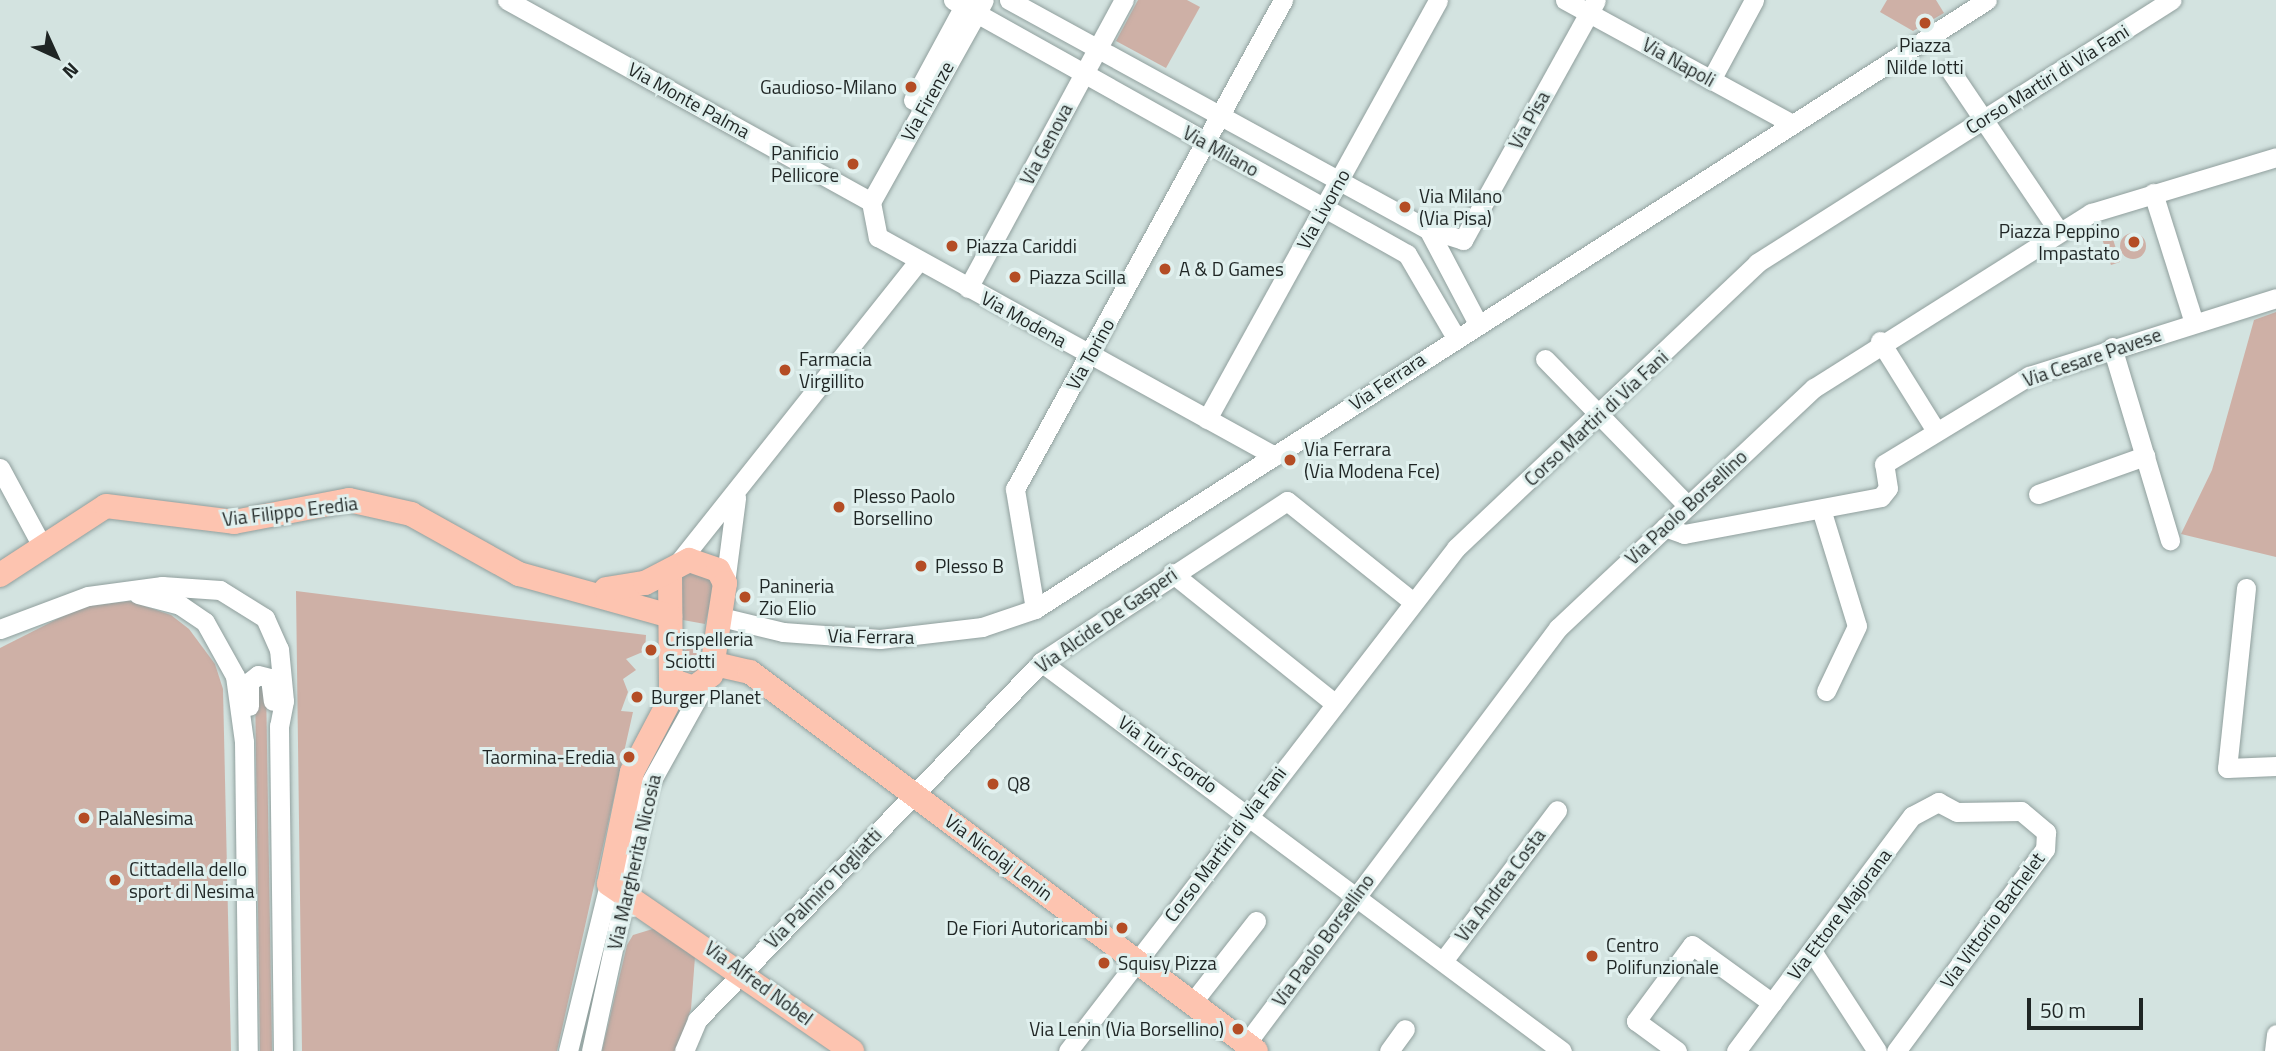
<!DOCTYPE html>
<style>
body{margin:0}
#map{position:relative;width:2276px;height:1051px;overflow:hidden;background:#d3e3e0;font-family:"Titillium Web",sans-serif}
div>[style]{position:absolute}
.green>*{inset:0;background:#ceb0a6}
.round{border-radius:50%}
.roads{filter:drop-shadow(0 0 2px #909f9d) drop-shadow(0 0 2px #909f9d)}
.minor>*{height:19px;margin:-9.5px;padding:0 9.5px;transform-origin:9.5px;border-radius:9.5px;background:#fff}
.major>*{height:24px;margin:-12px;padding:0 12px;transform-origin:12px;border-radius:12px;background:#fdc4b0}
.dots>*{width:19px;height:19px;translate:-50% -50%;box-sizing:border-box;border:4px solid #e0f0ee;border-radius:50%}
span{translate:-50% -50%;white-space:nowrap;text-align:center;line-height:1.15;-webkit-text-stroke:6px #e0f0ee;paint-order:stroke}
.poi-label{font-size:19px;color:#1f2524}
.right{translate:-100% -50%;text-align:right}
.left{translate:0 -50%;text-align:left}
.street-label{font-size:19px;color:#1f2524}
.north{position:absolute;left:21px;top:21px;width:70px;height:70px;-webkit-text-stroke:5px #e0f0ee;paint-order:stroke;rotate:135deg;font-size:19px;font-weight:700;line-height:28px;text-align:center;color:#1f2524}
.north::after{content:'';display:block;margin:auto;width:24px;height:32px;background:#1f2524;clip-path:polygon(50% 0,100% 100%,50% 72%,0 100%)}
.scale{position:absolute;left:2027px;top:998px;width:116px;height:32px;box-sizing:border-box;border:4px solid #1f2524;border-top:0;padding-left:9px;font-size:21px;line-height:24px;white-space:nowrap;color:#1f2524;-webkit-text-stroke:5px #e0f0ee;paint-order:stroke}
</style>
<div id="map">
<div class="green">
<i style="clip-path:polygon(1138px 0,1187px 0,1200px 7px,1166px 68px,1116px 41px)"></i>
<i style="clip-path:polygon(1887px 0,1936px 0,1944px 13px,1913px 31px,1880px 12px)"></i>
<i style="clip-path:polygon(2109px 226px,2120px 262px,2111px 265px,2099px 230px)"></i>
<i class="round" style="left:2120px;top:233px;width:26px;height:26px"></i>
<i style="clip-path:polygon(2276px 312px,2276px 557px,2181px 534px,2212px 470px,2254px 320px)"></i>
<i style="clip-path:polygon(691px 570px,710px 577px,714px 589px,705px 624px,683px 620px,679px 579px)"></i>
<i style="clip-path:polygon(296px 591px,646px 635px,645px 651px,626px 659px,636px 670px,623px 679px,628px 692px,621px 711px,633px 712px,557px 1051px,302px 1051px)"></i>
<i style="clip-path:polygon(129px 601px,171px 615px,189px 629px,215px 664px,223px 689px,231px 1051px,0 1051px,0 648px,81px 607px)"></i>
<i class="round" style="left:680px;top:648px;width:24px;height:24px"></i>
<i style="clip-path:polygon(255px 685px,266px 685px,272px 1051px,260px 1051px)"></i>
<i style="clip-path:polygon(656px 928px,695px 957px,691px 1009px,676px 1051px,602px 1051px,627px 945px,633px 935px)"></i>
</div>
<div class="roads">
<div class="minor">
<i style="left:507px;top:0;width:416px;rotate:29deg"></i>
<i style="left:953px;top:0;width:520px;rotate:29.23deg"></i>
<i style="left:1407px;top:254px;width:95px;rotate:59.7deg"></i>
<i style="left:1009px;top:0;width:477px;rotate:28.7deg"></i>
<i style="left:1428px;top:229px;width:105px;rotate:62.2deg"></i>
<i style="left:1565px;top:0;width:259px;rotate:28.6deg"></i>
<i style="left:1950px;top:70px;width:193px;rotate:56deg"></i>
<i style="left:1711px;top:80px;width:91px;rotate:-61.7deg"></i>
<i style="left:913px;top:100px;width:114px;rotate:-61.6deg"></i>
<i style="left:2153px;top:193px;width:136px;rotate:72.5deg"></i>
<i style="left:871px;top:202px;width:36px;rotate:79deg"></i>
<i style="left:878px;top:237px;width:453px;rotate:28.9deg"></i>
<i style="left:871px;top:202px;width:231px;rotate:-60.8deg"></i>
<i style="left:1428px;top:229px;width:37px;rotate:17deg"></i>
<i style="left:1463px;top:240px;width:274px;rotate:-61deg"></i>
<i style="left:968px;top:288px;width:328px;rotate:-61.6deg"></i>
<i style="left:1880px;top:341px;width:106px;rotate:58.1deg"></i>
<i style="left:2112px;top:347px;width:202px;rotate:73.3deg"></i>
<i style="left:1545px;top:359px;width:205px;rotate:45.8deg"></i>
<i style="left:1207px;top:419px;width:478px;rotate:-61.1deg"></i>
<i style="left:0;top:468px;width:91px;rotate:61.7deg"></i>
<i style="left:2038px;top:494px;width:114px;rotate:-19.6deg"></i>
<i style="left:1821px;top:509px;width:122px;rotate:72.9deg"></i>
<i style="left:1857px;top:626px;width:72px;rotate:115.5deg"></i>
<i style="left:1665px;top:527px;width:20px;rotate:20deg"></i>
<i style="left:1684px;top:534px;width:200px;rotate:-10.6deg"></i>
<i style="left:1881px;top:497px;width:11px;rotate:-52deg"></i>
<i style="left:1888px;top:488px;width:24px;rotate:-99deg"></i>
<i style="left:1884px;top:464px;width:170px;rotate:-31.3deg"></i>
<i style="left:2029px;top:376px;width:259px;rotate:-17.5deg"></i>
<i style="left:679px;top:562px;width:384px;rotate:-51.5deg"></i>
<i style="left:1172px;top:573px;width:208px;rotate:38.7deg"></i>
<i style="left:725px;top:583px;width:86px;rotate:-82.6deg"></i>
<i style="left:2246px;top:588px;width:181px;rotate:96deg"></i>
<i style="left:2227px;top:768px;width:49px;rotate:-2.3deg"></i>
<i style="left:138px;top:594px;width:43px;rotate:14.7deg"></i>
<i style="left:180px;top:605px;width:30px;rotate:34deg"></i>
<i style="left:205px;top:622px;width:62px;rotate:60.9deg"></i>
<i style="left:235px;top:676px;width:67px;rotate:82.2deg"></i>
<i style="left:244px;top:742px;width:309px;rotate:89.3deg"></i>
<i style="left:1035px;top:609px;width:122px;rotate:-99.5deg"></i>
<i style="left:1015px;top:489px;width:558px;rotate:-61.27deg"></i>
<i style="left:721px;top:617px;width:64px;rotate:13.6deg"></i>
<i style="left:783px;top:632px;width:97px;rotate:4.1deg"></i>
<i style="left:880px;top:639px;width:103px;rotate:-6.7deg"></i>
<i style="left:982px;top:627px;width:56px;rotate:-18.8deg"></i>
<i style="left:1035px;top:609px;width:1130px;rotate:-32.61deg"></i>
<i style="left:0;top:629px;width:94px;rotate:-20.6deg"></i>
<i style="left:88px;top:596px;width:75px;rotate:-7.7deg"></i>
<i style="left:162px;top:586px;width:58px;rotate:3.9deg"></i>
<i style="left:220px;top:590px;width:53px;rotate:31.9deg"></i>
<i style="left:265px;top:618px;width:34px;rotate:66deg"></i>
<i style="left:279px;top:649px;width:52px;rotate:84.5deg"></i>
<i style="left:284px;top:701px;width:25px;rotate:101deg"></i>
<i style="left:279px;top:726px;width:325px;rotate:89.3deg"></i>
<i style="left:1041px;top:662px;width:650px;rotate:36.75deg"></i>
<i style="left:249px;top:706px;width:24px;rotate:-90deg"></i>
<i style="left:249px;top:682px;width:11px;rotate:-38deg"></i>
<i style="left:258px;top:675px;width:12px;rotate:14deg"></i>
<i style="left:270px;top:678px;width:23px;rotate:83deg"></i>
<i style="left:1812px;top:951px;width:119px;rotate:57deg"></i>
<i style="left:1443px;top:961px;width:189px;rotate:-52.9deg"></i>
<i style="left:1192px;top:1003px;width:104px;rotate:-52deg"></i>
<i style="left:1246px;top:1044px;width:520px;rotate:-53.13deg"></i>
<i style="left:1558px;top:628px;width:351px;rotate:-43.2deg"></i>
<i style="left:1814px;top:388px;width:328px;rotate:-32.3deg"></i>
<i style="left:2091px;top:213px;width:193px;rotate:-16.8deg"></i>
<i style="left:568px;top:1051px;width:172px;rotate:-76.2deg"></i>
<i style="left:591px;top:1051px;width:270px;rotate:-77.8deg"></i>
<i style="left:648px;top:787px;width:118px;rotate:-61deg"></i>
<i style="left:684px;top:1051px;width:34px;rotate:-67deg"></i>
<i style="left:697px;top:1020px;width:496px;rotate:-46.1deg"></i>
<i style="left:1041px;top:662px;width:294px;rotate:-33.2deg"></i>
<i style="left:1287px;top:501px;width:161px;rotate:38.7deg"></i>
<i style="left:1068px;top:1051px;width:635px;rotate:-52.35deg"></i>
<i style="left:1456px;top:548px;width:415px;rotate:-43.4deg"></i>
<i style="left:1757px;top:263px;width:491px;rotate:-32.4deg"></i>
<i style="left:1389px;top:1051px;width:27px;rotate:-54deg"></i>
<i style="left:1677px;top:1051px;width:51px;rotate:-143.8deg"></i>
<i style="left:1636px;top:1021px;width:94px;rotate:-53.6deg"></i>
<i style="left:1692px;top:945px;width:99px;rotate:35.9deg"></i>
<i style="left:1736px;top:1051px;width:294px;rotate:-53.2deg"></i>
<i style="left:1912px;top:816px;width:30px;rotate:-28deg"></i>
<i style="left:1938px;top:802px;width:21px;rotate:28deg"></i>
<i style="left:1957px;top:812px;width:64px;rotate:-0.9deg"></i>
<i style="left:2021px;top:811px;width:33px;rotate:40deg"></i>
<i style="left:2046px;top:832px;width:17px;rotate:93deg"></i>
<i style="left:2045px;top:849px;width:251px;rotate:126.4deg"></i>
<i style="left:2274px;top:1051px;width:17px;rotate:-83deg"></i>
</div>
<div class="major">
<i style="left:670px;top:571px;width:127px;rotate:89.5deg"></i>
<i style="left:671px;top:698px;width:84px;rotate:117.8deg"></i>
<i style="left:632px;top:772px;width:114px;rotate:101.6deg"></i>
<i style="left:609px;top:884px;width:295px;rotate:34.5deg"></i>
<i style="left:0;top:575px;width:126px;rotate:-33.1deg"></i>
<i style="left:106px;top:506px;width:129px;rotate:7.1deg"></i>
<i style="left:234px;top:522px;width:117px;rotate:-10.8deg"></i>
<i style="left:349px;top:500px;width:64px;rotate:12.7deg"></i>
<i style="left:411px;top:514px;width:124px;rotate:29.1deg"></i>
<i style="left:519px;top:574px;width:157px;rotate:15.5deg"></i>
<i style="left:606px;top:589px;width:39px;rotate:-9deg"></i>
<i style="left:645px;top:583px;width:50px;rotate:-27.6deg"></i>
<i style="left:689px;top:560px;width:31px;rotate:19deg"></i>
<i style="left:718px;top:570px;width:15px;rotate:62deg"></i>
<i style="left:725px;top:583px;width:93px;rotate:98.7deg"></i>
<i style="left:711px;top:675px;width:21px;rotate:143deg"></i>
<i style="left:694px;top:688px;width:24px;rotate:-161deg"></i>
<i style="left:715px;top:664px;width:36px;rotate:13deg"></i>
<i style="left:750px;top:672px;width:632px;rotate:36.83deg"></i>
</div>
</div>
<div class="dots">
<i style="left:1925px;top:23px;background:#b44d25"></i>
<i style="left:911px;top:87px;background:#b44d25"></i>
<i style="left:853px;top:164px;background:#b44d25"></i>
<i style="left:1405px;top:207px;background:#b44d25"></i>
<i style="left:2134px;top:242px;background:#b44d25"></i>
<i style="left:952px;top:246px;background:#b44d25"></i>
<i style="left:1165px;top:269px;background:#b44d25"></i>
<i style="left:1015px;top:277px;background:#b44d25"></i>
<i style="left:785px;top:370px;background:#b44d25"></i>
<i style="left:1290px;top:460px;background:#b44d25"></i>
<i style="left:839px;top:507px;background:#b44d25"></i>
<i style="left:921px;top:566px;background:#b44d25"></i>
<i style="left:745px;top:597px;background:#b44d25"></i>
<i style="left:651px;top:650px;background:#b44d25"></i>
<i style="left:637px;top:697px;background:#b44d25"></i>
<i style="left:629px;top:757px;background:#b44d25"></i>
<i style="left:993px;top:784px;background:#b44d25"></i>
<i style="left:84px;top:818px;background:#b44d25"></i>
<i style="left:115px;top:880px;background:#b44d25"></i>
<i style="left:1122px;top:928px;background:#b44d25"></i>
<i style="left:1592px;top:956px;background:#b44d25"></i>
<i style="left:1104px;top:963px;background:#b44d25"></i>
<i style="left:1238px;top:1029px;background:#b44d25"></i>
</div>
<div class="poi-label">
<span style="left:1925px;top:56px">Piazza<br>Nilde Iotti</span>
<span class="right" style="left:897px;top:87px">Gaudioso-Milano</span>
<span class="right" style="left:839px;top:164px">Panificio<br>Pellicore</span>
<span class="left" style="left:1419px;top:207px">Via Milano<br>(Via Pisa)</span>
<span class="right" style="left:2120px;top:242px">Piazza Peppino<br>Impastato</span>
<span class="left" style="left:966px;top:246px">Piazza Cariddi</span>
<span class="left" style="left:1179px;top:269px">A &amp; D Games</span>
<span class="left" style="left:1029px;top:277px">Piazza Scilla</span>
<span class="left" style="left:799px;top:370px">Farmacia<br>Virgillito</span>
<span class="left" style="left:1304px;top:460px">Via Ferrara<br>(Via Modena Fce)</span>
<span class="left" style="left:853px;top:507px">Plesso Paolo<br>Borsellino</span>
<span class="left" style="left:935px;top:566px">Plesso B</span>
<span class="left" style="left:759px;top:597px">Panineria<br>Zio Elio</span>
<span class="left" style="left:665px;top:650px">Crispelleria<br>Sciotti</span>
<span class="left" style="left:651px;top:697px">Burger Planet</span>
<span class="right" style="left:615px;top:757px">Taormina-Eredia</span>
<span class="left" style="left:1007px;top:784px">Q8</span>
<span class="left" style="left:98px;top:818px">PalaNesima</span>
<span class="left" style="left:129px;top:880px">Cittadella dello<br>sport di Nesima</span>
<span class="right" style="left:1108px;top:928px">De Fiori Autoricambi</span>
<span class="left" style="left:1606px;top:956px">Centro<br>Polifunzionale</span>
<span class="left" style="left:1118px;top:963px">Squisy Pizza</span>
<span class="right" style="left:1224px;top:1029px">Via Lenin (Via Borsellino)</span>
</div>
<div class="street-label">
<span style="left:1679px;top:62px;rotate:29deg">Via Napoli</span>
<span style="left:2047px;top:79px;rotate:-32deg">Corso Martiri di Via Fani</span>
<span style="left:689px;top:100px;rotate:29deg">Via Monte Palma</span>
<span style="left:927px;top:101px;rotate:-61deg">Via Firenze</span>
<span style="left:1529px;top:120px;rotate:-61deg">Via Pisa</span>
<span style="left:1046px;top:144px;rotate:-62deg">Via Genova</span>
<span style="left:1221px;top:151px;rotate:29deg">Via Milano</span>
<span style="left:1323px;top:209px;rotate:-61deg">Via Livorno</span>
<span style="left:1024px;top:319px;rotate:29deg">Via Modena</span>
<span style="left:1090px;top:354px;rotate:-61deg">Via Torino</span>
<span style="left:2092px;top:357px;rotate:-19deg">Via Cesare Pavese</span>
<span style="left:1387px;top:381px;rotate:-34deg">Via Ferrara</span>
<span style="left:1596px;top:418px;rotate:-43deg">Corso Martiri di Via Fani</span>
<span style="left:1686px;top:507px;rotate:-43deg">Via Paolo Borsellino</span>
<span style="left:290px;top:511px;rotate:-7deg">Via Filippo Eredia</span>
<span style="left:1106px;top:620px;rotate:-35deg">Via Alcide De Gasperi</span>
<span style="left:871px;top:636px;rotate:1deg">Via Ferrara</span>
<span style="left:1168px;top:754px;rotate:36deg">Via Turi Scordo</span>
<span style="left:1225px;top:844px;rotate:-53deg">Corso Martiri di Via Fani</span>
<span style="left:999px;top:857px;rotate:37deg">Via Nicolaj Lenin</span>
<span style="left:634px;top:862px;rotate:-77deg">Via Margherita Nicosia</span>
<span style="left:1500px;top:885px;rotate:-53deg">Via Andrea Costa</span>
<span style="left:823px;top:888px;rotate:-46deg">Via Palmiro Togliatti</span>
<span style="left:1839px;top:914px;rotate:-53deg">Via Ettore Majorana</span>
<span style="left:1992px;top:920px;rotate:-54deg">Via Vittorio Bachelet</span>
<span style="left:1323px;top:940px;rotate:-54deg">Via Paolo Borsellino</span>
<span style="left:759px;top:983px;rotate:36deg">Via Alfred Nobel</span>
</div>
<div class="north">N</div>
<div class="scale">50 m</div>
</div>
